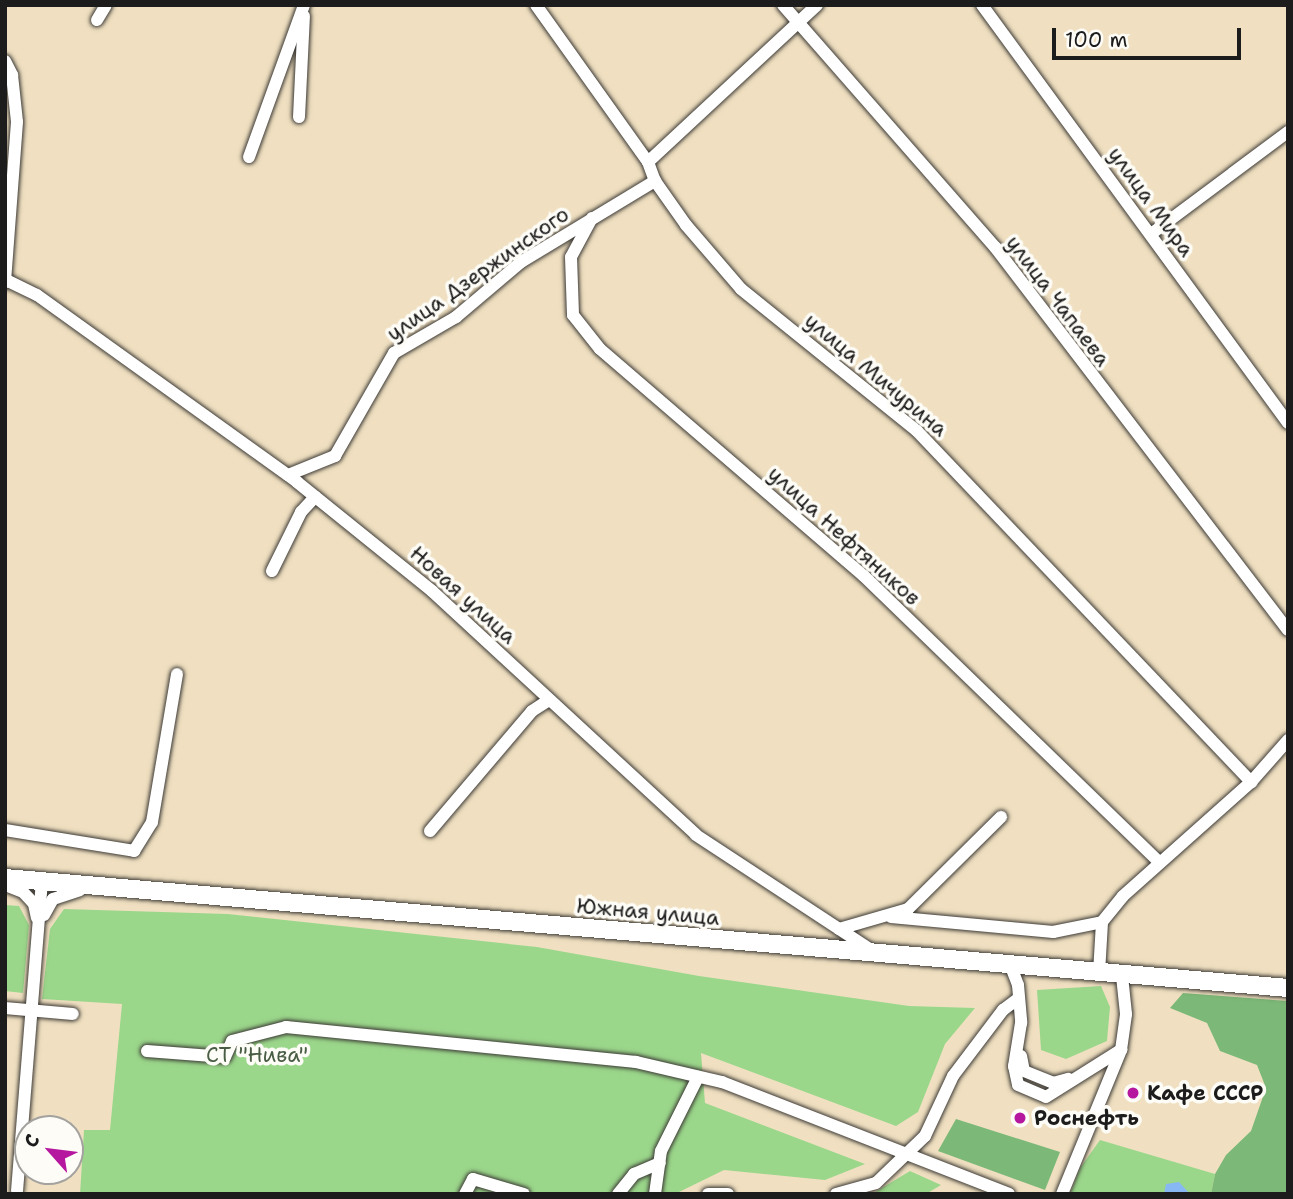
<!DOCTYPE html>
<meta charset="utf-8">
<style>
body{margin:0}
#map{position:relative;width:1293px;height:1199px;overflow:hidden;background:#f0e0c1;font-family:"Shantell Sans",sans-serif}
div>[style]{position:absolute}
.green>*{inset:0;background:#9bd78b}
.forest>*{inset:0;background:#7cb877}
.water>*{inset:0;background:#87b8f3}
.roads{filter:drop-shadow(0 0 2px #3c3935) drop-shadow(0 0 2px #3c3935)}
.minor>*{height:12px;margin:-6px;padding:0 6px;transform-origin:6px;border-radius:6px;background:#fff}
.highway>*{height:18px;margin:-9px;padding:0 9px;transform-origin:9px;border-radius:9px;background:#fff}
.dots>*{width:19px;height:19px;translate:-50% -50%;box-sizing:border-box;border:4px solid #fdfcf7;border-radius:50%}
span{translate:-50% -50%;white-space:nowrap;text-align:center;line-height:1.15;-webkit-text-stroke:7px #fdfcf7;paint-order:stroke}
.street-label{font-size:21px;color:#1c1c1c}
.park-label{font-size:21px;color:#485d43}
.poi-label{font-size:21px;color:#1c1c1c;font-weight:700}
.left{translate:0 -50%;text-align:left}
.frame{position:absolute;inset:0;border:7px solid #1c1c1c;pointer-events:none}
.north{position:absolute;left:14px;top:1115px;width:70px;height:70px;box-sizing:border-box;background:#fdfcf7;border:2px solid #a3a29f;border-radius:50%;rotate:298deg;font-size:19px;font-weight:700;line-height:28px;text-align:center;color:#1c1c1c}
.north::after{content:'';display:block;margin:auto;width:24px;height:32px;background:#b5179e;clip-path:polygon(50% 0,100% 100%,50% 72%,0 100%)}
.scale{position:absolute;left:1052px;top:28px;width:189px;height:32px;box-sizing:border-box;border:4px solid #1c1c1c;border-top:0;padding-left:9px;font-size:21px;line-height:24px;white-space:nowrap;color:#1c1c1c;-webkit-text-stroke:5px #fdfcf7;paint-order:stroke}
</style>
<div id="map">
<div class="green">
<i style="clip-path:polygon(5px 905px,19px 906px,29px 925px,23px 993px,5px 991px)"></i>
<i style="clip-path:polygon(64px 909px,228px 914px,537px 947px,699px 976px,909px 1006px,975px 1008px,945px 1044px,918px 1112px,896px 1126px,701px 1053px,705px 1103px,865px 1164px,825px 1180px,724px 1170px,675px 1194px,80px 1194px,84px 1130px,110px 1130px,122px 1004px,42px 999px,50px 929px)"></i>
<i style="clip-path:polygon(1101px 986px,1110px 1007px,1107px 1041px,1066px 1059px,1041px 1050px,1037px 990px)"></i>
<i style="clip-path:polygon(1100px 1140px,1215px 1174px,1211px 1194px,1070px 1194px,1080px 1168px)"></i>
<i style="clip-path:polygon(910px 1171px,941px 1185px,926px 1194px,872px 1194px)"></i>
</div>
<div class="forest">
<i style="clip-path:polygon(1183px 993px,1288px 1001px,1288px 1194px,1211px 1194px,1215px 1174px,1226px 1155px,1251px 1131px,1266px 1088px,1257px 1065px,1220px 1051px,1207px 1023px,1170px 1008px)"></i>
<i style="clip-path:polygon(956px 1119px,1060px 1152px,1045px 1190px,938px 1151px)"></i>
</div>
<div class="water">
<i style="clip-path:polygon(1179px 1182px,1190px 1194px,1164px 1194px,1166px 1184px)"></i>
</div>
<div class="roads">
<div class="minor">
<i style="left:536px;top:5px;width:193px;rotate:54.5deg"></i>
<i style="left:648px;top:162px;width:20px;rotate:70deg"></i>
<i style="left:655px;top:181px;width:54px;rotate:54.8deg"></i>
<i style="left:686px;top:225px;width:84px;rotate:49.3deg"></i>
<i style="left:741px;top:289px;width:226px;rotate:38.9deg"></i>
<i style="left:917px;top:431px;width:485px;rotate:46.4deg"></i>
<i style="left:783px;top:5px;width:322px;rotate:48.8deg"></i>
<i style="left:995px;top:247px;width:482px;rotate:52.6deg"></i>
<i style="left:982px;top:5px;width:518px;rotate:53.79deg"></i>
<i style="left:97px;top:20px;width:17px;rotate:-59deg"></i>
<i style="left:5px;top:61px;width:16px;rotate:63deg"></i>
<i style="left:12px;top:75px;width:47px;rotate:83.9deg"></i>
<i style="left:17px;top:122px;width:161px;rotate:94.3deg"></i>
<i style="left:299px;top:117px;width:101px;rotate:-87.2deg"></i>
<i style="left:249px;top:157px;width:162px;rotate:-70.1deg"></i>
<i style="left:648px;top:162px;width:231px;rotate:-42.9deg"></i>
<i style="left:592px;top:218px;width:44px;rotate:118.3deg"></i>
<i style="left:571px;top:257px;width:58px;rotate:88deg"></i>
<i style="left:573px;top:315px;width:43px;rotate:51.5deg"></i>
<i style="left:600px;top:349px;width:348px;rotate:40.7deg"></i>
<i style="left:864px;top:576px;width:411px;rotate:44.1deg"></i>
<i style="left:1151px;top:234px;width:171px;rotate:-36.7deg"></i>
<i style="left:6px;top:280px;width:34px;rotate:26deg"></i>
<i style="left:37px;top:295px;width:320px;rotate:35.7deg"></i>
<i style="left:297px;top:482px;width:174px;rotate:38.9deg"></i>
<i style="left:432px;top:591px;width:359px;rotate:42.7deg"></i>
<i style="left:696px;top:835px;width:209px;rotate:33.3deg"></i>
<i style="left:288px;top:475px;width:51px;rotate:-22deg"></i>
<i style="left:335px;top:456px;width:119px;rotate:-60.2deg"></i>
<i style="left:394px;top:353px;width:72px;rotate:-30.1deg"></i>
<i style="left:456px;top:317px;width:85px;rotate:-40.2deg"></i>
<i style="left:521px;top:262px;width:157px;rotate:-31.2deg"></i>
<i style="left:272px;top:571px;width:66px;rotate:-63.8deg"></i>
<i style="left:301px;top:512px;width:21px;rotate:-47deg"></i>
<i style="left:5px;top:830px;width:131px;rotate:9.2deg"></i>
<i style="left:134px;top:851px;width:34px;rotate:-58deg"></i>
<i style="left:152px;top:822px;width:150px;rotate:-80.4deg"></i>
<i style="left:430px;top:831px;width:157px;rotate:-49.6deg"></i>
<i style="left:532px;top:711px;width:20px;rotate:-33deg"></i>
<i style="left:5px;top:885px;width:19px;rotate:21deg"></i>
<i style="left:23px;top:892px;width:16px;rotate:47deg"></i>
<i style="left:34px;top:904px;width:14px;rotate:78deg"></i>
<i style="left:44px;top:915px;width:18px;rotate:-61deg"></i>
<i style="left:53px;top:899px;width:28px;rotate:-18deg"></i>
<i style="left:891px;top:917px;width:163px;rotate:5.3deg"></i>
<i style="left:1053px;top:932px;width:50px;rotate:-11.5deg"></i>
<i style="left:839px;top:929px;width:72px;rotate:-16.2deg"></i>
<i style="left:908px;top:909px;width:131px;rotate:-44.7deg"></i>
<i style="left:1010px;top:964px;width:22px;rotate:69deg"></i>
<i style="left:1018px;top:985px;width:38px;rotate:85deg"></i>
<i style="left:1021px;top:1023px;width:44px;rotate:99.2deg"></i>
<i style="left:1014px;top:1066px;width:19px;rotate:78deg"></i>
<i style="left:1018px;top:1085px;width:30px;rotate:23deg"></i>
<i style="left:1046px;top:1097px;width:89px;rotate:-32.1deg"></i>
<i style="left:1121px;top:1050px;width:36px;rotate:-82deg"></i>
<i style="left:1126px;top:1014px;width:39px;rotate:-96deg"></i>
<i style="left:1099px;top:973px;width:51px;rotate:-86.6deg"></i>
<i style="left:1102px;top:922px;width:33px;rotate:-51deg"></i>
<i style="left:1123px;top:896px;width:171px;rotate:-41.7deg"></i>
<i style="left:1251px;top:782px;width:56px;rotate:-48.6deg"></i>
<i style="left:5px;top:1008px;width:68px;rotate:5deg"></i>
<i style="left:147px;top:1051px;width:78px;rotate:4.4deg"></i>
<i style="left:225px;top:1057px;width:17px;rotate:-66deg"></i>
<i style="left:232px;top:1041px;width:56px;rotate:-14.5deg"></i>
<i style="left:286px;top:1027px;width:352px;rotate:5.7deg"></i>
<i style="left:636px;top:1062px;width:88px;rotate:13.1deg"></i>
<i style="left:722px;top:1082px;width:308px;rotate:21.3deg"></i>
<i style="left:1021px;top:1056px;width:15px;rotate:79deg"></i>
<i style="left:1024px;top:1071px;width:31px;rotate:22deg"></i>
<i style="left:1053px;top:1083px;width:16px;rotate:-15deg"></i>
<i style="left:17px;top:1191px;width:311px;rotate:-85.4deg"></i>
<i style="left:465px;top:1194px;width:17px;rotate:-62deg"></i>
<i style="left:473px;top:1179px;width:53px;rotate:16.4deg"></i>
<i style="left:618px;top:1194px;width:26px;rotate:-51deg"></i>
<i style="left:634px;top:1174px;width:28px;rotate:-23deg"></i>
<i style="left:655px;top:1194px;width:43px;rotate:-82.1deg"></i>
<i style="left:661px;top:1151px;width:83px;rotate:-63.4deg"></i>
<i style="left:708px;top:1194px;width:20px"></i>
<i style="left:836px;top:1194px;width:41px;rotate:-15.4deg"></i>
<i style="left:876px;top:1183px;width:68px;rotate:-43.8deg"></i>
<i style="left:925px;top:1136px;width:66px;rotate:-65deg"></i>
<i style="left:953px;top:1076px;width:83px;rotate:-52.9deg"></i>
<i style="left:1003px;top:1010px;width:20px;rotate:-37deg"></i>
<i style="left:1062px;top:1194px;width:156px;rotate:-67.7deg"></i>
</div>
<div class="highway">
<i style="left:5px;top:878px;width:1288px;rotate:4.9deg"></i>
</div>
</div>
<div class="dots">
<i style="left:1133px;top:1093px;background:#b5179e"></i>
<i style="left:1020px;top:1118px;background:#b5179e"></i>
</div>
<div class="street-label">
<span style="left:1151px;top:202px;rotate:54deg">улица Мира</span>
<span style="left:478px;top:274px;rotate:-35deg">улица Дзержинского</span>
<span style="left:1058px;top:301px;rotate:53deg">улица Чапаева</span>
<span style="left:876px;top:375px;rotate:40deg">улица Мичурина</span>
<span style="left:844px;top:536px;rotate:42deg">улица Нефтяников</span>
<span style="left:463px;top:595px;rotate:42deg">Новая улица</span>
<span style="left:648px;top:912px;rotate:5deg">Южная улица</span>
</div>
<div class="park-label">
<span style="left:257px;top:1055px">СТ "Нива"</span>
</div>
<div class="poi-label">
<span class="left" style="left:1147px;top:1093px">Кафе СССР</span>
<span class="left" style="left:1034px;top:1118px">Роснефть</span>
</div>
<div class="frame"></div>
<div class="north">С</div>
<div class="scale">100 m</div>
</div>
